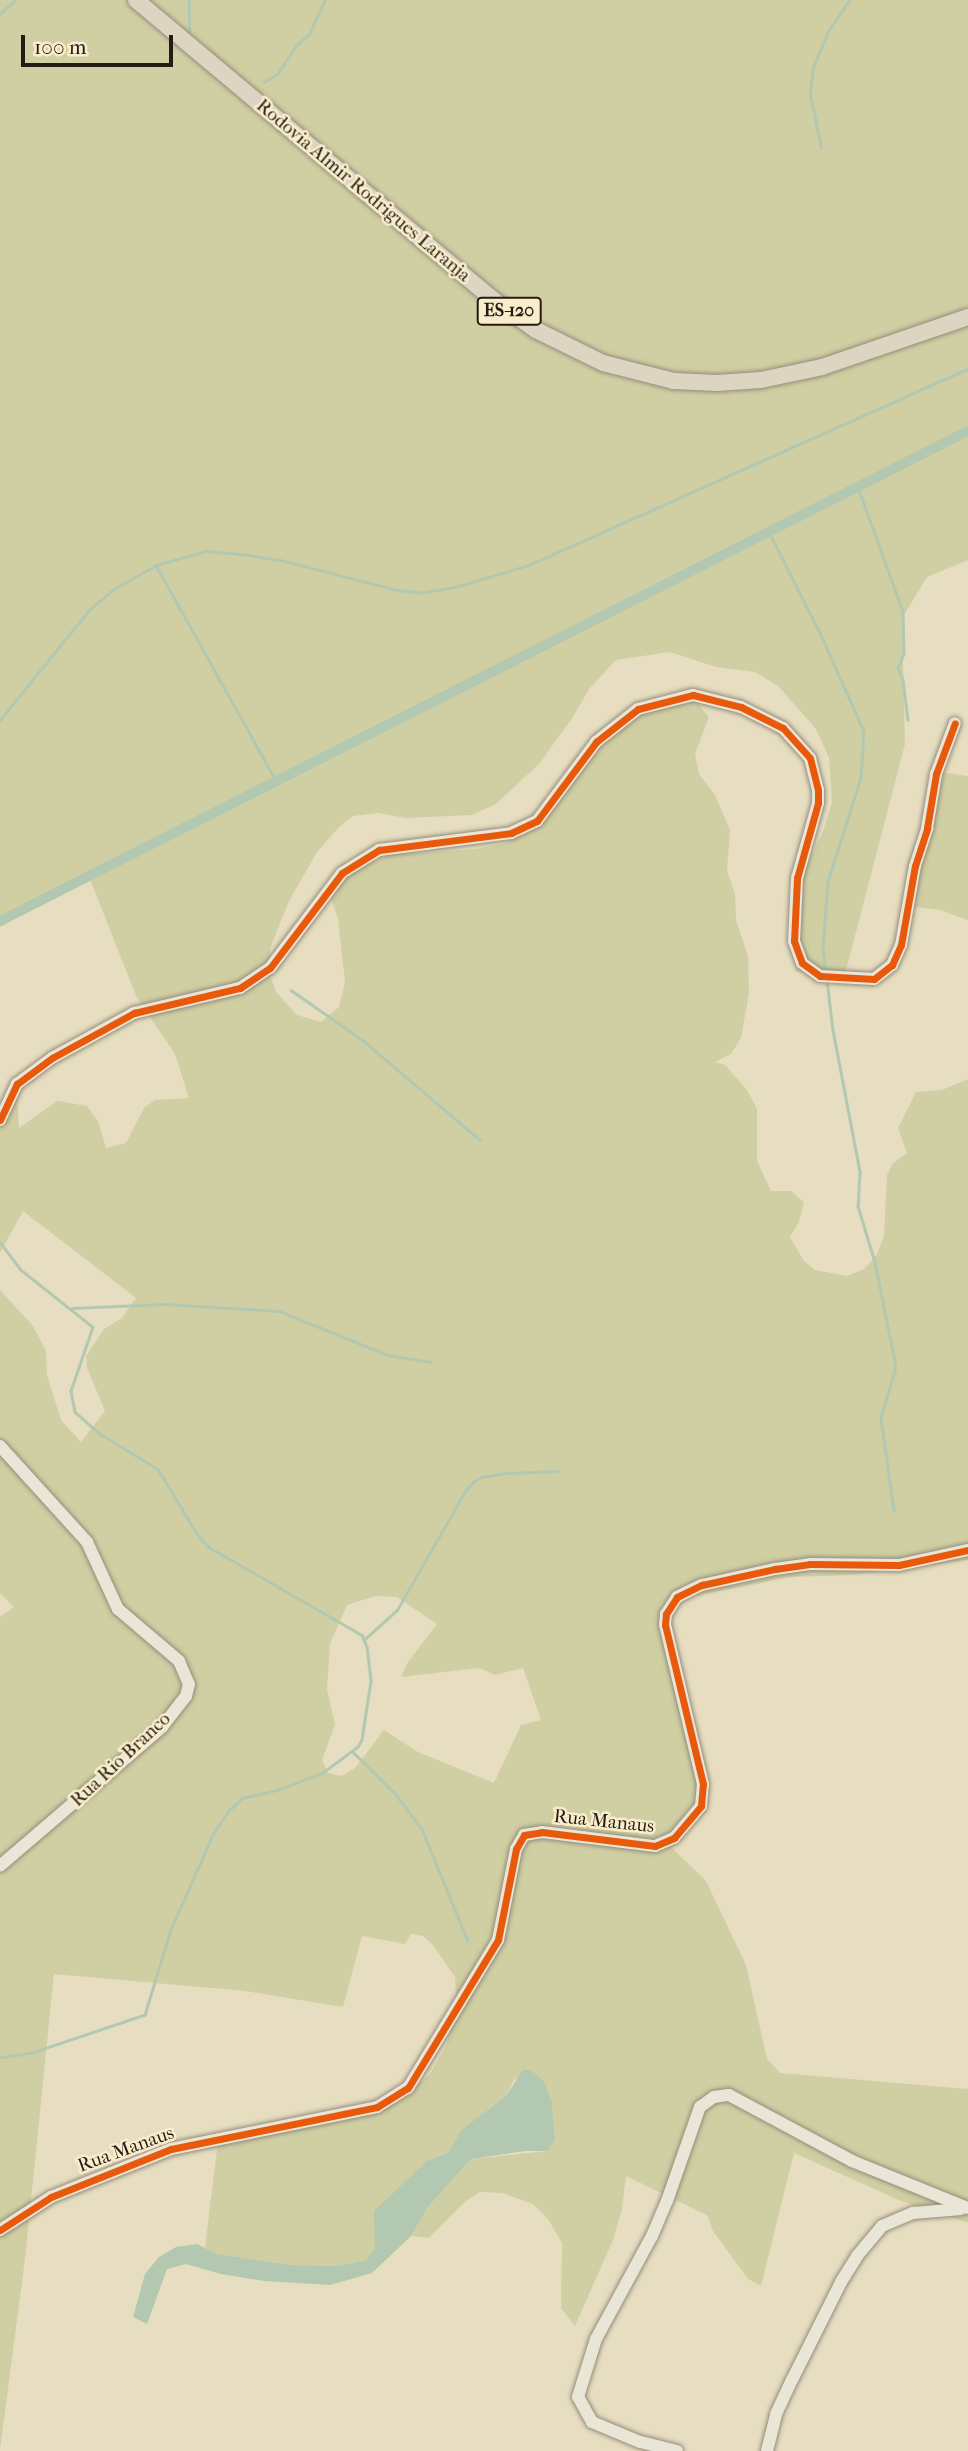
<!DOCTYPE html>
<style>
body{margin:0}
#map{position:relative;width:968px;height:2451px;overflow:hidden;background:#e7ddc0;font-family:"IM FELL French Canon",serif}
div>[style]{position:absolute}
.green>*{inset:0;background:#d0cfa3}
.water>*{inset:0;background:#b3c8b0}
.stream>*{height:2.5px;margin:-1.25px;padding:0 1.25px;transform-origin:1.25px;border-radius:1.25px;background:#b3c8b0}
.canal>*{height:10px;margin:-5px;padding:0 5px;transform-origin:5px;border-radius:5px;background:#b3c8b0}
.roads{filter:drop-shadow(0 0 2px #948d7d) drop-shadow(0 0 2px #948d7d)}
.minor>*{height:12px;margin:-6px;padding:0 6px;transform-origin:6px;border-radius:6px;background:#eae6d7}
.major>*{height:16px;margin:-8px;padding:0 8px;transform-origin:8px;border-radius:8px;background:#ddd4c2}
.cycleway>*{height:7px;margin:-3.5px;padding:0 3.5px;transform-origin:3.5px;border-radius:3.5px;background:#e8590c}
span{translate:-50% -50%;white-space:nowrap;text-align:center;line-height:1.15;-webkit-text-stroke:5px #f9eecc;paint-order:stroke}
.shield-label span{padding:2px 5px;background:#f9eecc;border:2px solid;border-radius:5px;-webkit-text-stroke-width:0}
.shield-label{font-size:18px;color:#271a15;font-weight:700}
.street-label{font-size:19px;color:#271a15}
.scale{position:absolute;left:21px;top:35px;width:152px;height:32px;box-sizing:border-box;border:4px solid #271a15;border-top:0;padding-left:9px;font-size:21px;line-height:24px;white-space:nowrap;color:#271a15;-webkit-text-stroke:5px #f9eecc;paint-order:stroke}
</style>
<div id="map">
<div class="green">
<i style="clip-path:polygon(evenodd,0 0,968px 0,968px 560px,927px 577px,902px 618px,905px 744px,843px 982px,795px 971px,796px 877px,807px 864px,823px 832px,832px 802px,829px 758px,816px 729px,778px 686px,755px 672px,716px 667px,670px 652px,616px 660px,589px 689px,573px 717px,539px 764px,496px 804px,472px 815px,406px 818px,378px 813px,353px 816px,339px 827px,317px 852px,289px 901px,270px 949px,269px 972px,276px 992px,297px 1015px,321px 1022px,339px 1007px,345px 982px,338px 919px,329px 892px,348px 874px,389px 855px,475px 849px,506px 843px,537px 823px,604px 742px,642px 714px,695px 700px,709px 717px,695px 754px,699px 774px,715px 795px,730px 830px,727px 871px,735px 894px,736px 920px,748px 956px,749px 993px,741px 1038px,731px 1054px,715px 1062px,725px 1065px,747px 1090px,757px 1109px,757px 1161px,771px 1191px,791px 1191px,804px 1202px,799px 1222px,790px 1237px,803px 1260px,815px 1270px,847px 1276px,864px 1269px,876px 1256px,884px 1236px,887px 1175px,893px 1163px,907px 1153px,898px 1128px,916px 1092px,942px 1090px,968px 1079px,968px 1560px,853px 1575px,790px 1577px,680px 1599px,659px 1622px,705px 1797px,672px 1848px,706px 1881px,746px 1965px,767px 2059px,780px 2073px,968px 2089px,968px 2223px,899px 2200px,794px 2153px,761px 2286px,748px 2279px,713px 2231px,707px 2215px,626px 2176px,622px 2209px,613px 2240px,575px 2326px,561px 2308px,562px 2243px,548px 2219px,533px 2204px,502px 2193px,480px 2192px,466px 2201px,429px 2238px,411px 2236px,428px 2207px,471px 2159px,548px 2151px,555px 2140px,552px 2103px,515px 2078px,506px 2096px,461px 2130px,448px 2153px,428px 2160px,375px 2211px,375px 2248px,366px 2260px,338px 2266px,291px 2265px,217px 2254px,205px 2248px,218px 2141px,322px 2125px,374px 2110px,413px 2089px,430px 2074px,445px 2048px,457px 2012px,455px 1977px,433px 1945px,423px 1936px,411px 1934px,405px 1944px,362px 1936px,343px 2007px,245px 1991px,54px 1974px,25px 2259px,0 2450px,0 1617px,14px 1607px,0 1593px,0 1290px,33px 1326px,46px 1351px,47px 1375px,61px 1420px,81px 1442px,105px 1411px,87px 1368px,86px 1356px,104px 1329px,122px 1318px,136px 1298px,23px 1211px,0 1253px,0 1119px,17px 1091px,19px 1128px,57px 1101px,87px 1106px,98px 1121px,106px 1148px,126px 1143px,144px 1108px,155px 1100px,189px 1098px,175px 1054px,136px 996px,90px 879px,0 927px,0 0,375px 1596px,397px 1597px,437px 1624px,408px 1662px,401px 1677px,479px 1668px,495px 1675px,523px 1668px,541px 1720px,521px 1725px,494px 1783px,418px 1752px,384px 1730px,355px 1768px,342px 1776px,328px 1773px,322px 1760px,335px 1725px,327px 1689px,330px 1644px,347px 1605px,375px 1596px)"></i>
<i style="clip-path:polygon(938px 772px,968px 776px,968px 920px,940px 910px,901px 905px)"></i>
</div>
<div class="water">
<i style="clip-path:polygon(523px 2070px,531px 2070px,544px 2081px,552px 2103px,555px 2140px,548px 2151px,525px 2151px,471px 2159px,428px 2207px,411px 2236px,372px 2273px,330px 2285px,264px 2281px,221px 2274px,186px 2264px,167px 2269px,147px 2324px,133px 2317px,145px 2274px,159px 2257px,176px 2247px,197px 2244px,217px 2254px,291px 2265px,338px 2266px,366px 2260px,375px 2248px,374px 2211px,428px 2160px,448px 2153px,461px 2130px,506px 2096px)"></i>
</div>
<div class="stream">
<i style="left:0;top:14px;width:21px;rotate:-43deg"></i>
<i style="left:189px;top:32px;width:32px;rotate:-90deg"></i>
<i style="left:264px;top:82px;width:15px;rotate:-32deg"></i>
<i style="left:277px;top:74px;width:34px;rotate:-56deg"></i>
<i style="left:296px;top:46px;width:18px;rotate:-43deg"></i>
<i style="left:309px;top:34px;width:38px;rotate:-65deg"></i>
<i style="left:821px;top:148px;width:54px;rotate:-101.7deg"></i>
<i style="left:810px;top:95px;width:28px;rotate:-84deg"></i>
<i style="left:813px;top:67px;width:40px;rotate:-66.6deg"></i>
<i style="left:829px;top:30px;width:36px;rotate:-56deg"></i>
<i style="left:858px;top:487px;width:132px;rotate:70.1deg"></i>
<i style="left:903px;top:611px;width:43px;rotate:88.7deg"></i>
<i style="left:904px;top:654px;width:15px;rotate:113deg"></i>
<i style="left:898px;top:668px;width:13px;rotate:67deg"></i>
<i style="left:903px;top:680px;width:40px;rotate:82.9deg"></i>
<i style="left:769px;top:532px;width:115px;rotate:63.2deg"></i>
<i style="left:821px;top:635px;width:105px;rotate:65.9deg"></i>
<i style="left:864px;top:731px;width:47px;rotate:93.7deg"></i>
<i style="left:861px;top:778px;width:109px;rotate:107.6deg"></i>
<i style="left:828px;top:882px;width:67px;rotate:94.3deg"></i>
<i style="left:823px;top:949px;width:24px;rotate:83deg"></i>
<i style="left:156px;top:565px;width:247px;rotate:60.9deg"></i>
<i style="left:0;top:720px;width:141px;rotate:-51deg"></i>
<i style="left:89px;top:610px;width:33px;rotate:-40deg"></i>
<i style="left:114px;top:589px;width:48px;rotate:-29.7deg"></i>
<i style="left:156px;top:565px;width:52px;rotate:-15.6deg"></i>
<i style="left:206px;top:551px;width:36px;rotate:5deg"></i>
<i style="left:242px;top:554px;width:39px;rotate:9deg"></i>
<i style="left:281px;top:560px;width:116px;rotate:14.5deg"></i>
<i style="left:393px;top:589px;width:27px;rotate:8deg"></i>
<i style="left:420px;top:593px;width:36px;rotate:-10deg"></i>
<i style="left:455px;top:587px;width:77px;rotate:-16.6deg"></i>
<i style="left:529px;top:565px;width:481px;rotate:-24.1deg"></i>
<i style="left:827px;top:980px;width:50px;rotate:83.2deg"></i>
<i style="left:833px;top:1030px;width:145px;rotate:79.2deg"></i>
<i style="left:860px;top:1172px;width:34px;rotate:93deg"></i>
<i style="left:858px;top:1206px;width:59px;rotate:73.1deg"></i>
<i style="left:875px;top:1262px;width:101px;rotate:78.6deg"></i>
<i style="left:895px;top:1361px;width:10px;rotate:90deg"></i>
<i style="left:895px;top:1371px;width:49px;rotate:106.6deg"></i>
<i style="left:881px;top:1418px;width:94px;rotate:82deg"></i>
<i style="left:291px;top:990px;width:89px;rotate:34.9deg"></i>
<i style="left:364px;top:1041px;width:153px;rotate:40.5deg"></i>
<i style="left:0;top:1242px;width:34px;rotate:53deg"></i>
<i style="left:20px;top:1269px;width:93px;rotate:38.5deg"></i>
<i style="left:93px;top:1327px;width:68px;rotate:109deg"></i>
<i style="left:71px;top:1391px;width:21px;rotate:79deg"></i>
<i style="left:75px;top:1412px;width:32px;rotate:41deg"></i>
<i style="left:99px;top:1433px;width:69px;rotate:31.4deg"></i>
<i style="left:158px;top:1469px;width:79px;rotate:58.9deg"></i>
<i style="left:199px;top:1537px;width:14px;rotate:45deg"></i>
<i style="left:209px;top:1547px;width:177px;rotate:29.9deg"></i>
<i style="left:362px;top:1635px;width:13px;rotate:67deg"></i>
<i style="left:367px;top:1647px;width:34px;rotate:83deg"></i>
<i style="left:371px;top:1681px;width:60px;rotate:98.7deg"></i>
<i style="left:362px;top:1740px;width:8px;rotate:120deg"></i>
<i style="left:358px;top:1747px;width:44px;rotate:143.4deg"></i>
<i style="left:323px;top:1773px;width:47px;rotate:158.9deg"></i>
<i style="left:279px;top:1790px;width:37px;rotate:167deg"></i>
<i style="left:243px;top:1798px;width:19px;rotate:137deg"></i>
<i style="left:229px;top:1811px;width:27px;rotate:124deg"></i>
<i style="left:214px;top:1833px;width:106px;rotate:113.9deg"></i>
<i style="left:171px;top:1930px;width:89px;rotate:107deg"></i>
<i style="left:145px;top:2015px;width:119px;rotate:161.4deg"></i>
<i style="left:32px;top:2053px;width:32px;rotate:171deg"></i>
<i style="left:72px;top:1308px;width:92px;rotate:-2.5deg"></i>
<i style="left:164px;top:1304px;width:115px;rotate:3.5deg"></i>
<i style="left:279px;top:1311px;width:118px;rotate:22deg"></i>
<i style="left:388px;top:1355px;width:43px;rotate:9.5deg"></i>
<i style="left:365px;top:1639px;width:43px;rotate:-42.2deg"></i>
<i style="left:397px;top:1610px;width:138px;rotate:-60.1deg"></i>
<i style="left:466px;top:1490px;width:11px;rotate:-49deg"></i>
<i style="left:473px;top:1482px;width:9px;rotate:-32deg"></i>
<i style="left:481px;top:1477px;width:26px;rotate:-9deg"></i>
<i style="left:507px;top:1473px;width:50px;rotate:-2.3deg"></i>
<i style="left:353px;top:1752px;width:57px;rotate:44.3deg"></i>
<i style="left:394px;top:1792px;width:46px;rotate:52.9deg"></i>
<i style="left:422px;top:1829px;width:121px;rotate:67.7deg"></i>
</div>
<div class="canal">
<i style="left:0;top:921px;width:1085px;rotate:-26.85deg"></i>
</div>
<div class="roads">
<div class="minor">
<i style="left:0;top:1120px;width:40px;rotate:-65deg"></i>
<i style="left:17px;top:1084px;width:44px;rotate:-36.6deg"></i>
<i style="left:52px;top:1058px;width:94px;rotate:-28.8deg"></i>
<i style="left:134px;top:1013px;width:109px;rotate:-13.3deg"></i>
<i style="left:240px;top:988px;width:36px;rotate:-34deg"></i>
<i style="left:270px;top:968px;width:119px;rotate:-52.8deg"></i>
<i style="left:342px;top:873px;width:44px;rotate:-31.9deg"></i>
<i style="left:379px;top:850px;width:133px;rotate:-7.3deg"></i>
<i style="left:511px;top:833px;width:29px;rotate:-25deg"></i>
<i style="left:537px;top:821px;width:99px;rotate:-53.2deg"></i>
<i style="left:596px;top:742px;width:53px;rotate:-38.2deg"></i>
<i style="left:638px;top:709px;width:57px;rotate:-14.3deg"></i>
<i style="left:693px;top:695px;width:49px;rotate:14deg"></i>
<i style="left:741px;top:707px;width:47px;rotate:26.6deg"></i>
<i style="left:783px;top:728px;width:40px;rotate:48deg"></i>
<i style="left:810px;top:758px;width:33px;rotate:76deg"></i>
<i style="left:818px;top:790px;width:13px;rotate:90deg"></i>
<i style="left:818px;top:803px;width:78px;rotate:105.6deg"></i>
<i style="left:797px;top:878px;width:63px;rotate:92.7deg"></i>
<i style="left:794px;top:941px;width:23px;rotate:70deg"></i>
<i style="left:802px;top:963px;width:22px;rotate:36deg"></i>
<i style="left:820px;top:976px;width:54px;rotate:3.2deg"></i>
<i style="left:874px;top:979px;width:23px;rotate:-38deg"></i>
<i style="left:892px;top:965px;width:22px;rotate:-66deg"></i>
<i style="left:901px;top:945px;width:80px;rotate:-80deg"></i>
<i style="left:915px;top:866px;width:40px;rotate:-72deg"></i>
<i style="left:927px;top:828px;width:55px;rotate:-80.5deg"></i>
<i style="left:936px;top:774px;width:54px;rotate:-69.6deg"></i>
<i style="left:0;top:1446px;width:130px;rotate:47.8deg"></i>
<i style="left:87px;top:1542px;width:74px;rotate:65.2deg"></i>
<i style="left:118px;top:1609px;width:80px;rotate:40.4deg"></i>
<i style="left:179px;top:1661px;width:25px;rotate:67deg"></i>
<i style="left:189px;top:1684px;width:12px;rotate:104deg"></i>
<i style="left:186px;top:1696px;width:39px;rotate:128deg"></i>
<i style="left:162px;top:1727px;width:213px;rotate:139.4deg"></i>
<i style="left:0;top:2230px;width:61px;rotate:-32.9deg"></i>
<i style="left:51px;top:2197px;width:129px;rotate:-21.8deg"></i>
<i style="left:171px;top:2149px;width:210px;rotate:-11.5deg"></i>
<i style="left:377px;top:2107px;width:36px;rotate:-32deg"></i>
<i style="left:408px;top:2088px;width:173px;rotate:-58.7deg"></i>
<i style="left:498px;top:1940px;width:93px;rotate:-78.8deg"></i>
<i style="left:516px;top:1849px;width:16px;rotate:-60deg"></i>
<i style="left:524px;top:1835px;width:18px;rotate:-9deg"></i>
<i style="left:542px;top:1832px;width:114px;rotate:7.1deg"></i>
<i style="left:655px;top:1846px;width:21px;rotate:-23deg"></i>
<i style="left:674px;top:1838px;width:42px;rotate:-49.8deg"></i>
<i style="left:701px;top:1806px;width:22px;rotate:-85deg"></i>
<i style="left:703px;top:1784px;width:163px;rotate:-103.4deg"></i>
<i style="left:665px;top:1625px;width:11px;rotate:-85deg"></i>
<i style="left:666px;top:1614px;width:20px;rotate:-57deg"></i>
<i style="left:677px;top:1597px;width:28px;rotate:-26deg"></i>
<i style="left:702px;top:1585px;width:75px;rotate:-12.4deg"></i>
<i style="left:775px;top:1569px;width:35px;rotate:-8deg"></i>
<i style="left:810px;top:1564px;width:89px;rotate:0.6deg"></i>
<i style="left:899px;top:1565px;width:71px;rotate:-12.3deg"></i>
<i style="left:677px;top:2451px;width:38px;rotate:-166deg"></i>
<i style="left:640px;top:2442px;width:52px;rotate:-157.4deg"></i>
<i style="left:592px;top:2422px;width:29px;rotate:-119deg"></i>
<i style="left:578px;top:2397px;width:61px;rotate:-72.8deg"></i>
<i style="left:596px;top:2339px;width:117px;rotate:-61.5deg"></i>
<i style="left:652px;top:2236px;width:38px;rotate:-67deg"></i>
<i style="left:667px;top:2201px;width:100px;rotate:-70.7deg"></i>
<i style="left:700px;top:2107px;width:17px;rotate:-36deg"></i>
<i style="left:714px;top:2097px;width:15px;rotate:-8deg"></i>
<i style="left:729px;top:2095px;width:140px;rotate:28.2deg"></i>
<i style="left:852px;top:2161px;width:125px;rotate:22.1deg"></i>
<i style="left:767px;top:2451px;width:38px;rotate:-76deg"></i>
<i style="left:776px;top:2414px;width:38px;rotate:-65deg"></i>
<i style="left:792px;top:2380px;width:110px;rotate:-63.4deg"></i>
<i style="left:841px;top:2282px;width:31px;rotate:-58deg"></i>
<i style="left:857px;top:2256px;width:39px;rotate:-50deg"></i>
<i style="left:882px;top:2226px;width:34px;rotate:-23deg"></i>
<i style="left:913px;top:2213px;width:48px;rotate:-4.8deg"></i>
</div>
<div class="major">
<i style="left:136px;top:0;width:468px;rotate:40deg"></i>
<i style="left:495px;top:301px;width:50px;rotate:35.3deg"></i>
<i style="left:536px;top:330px;width:75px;rotate:26.2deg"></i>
<i style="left:603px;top:363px;width:73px;rotate:14.2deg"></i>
<i style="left:674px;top:381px;width:43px;rotate:2.7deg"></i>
<i style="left:717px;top:383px;width:44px;rotate:-3.9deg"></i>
<i style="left:761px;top:380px;width:62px;rotate:-12deg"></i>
<i style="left:822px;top:367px;width:154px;rotate:-18.9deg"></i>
</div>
</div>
<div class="cycleway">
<i style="left:0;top:1120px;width:40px;rotate:-65deg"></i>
<i style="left:17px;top:1084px;width:44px;rotate:-36.6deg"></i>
<i style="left:52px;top:1058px;width:94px;rotate:-28.8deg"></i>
<i style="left:134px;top:1013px;width:109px;rotate:-13.3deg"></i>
<i style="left:240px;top:988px;width:36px;rotate:-34deg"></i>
<i style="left:270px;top:968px;width:119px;rotate:-52.8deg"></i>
<i style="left:342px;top:873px;width:44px;rotate:-31.9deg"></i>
<i style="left:379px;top:850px;width:133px;rotate:-7.3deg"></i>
<i style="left:511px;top:833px;width:29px;rotate:-25deg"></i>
<i style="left:537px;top:821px;width:99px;rotate:-53.2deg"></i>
<i style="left:596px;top:742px;width:53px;rotate:-38.2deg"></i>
<i style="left:638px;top:709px;width:57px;rotate:-14.3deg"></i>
<i style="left:693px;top:695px;width:49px;rotate:14deg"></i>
<i style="left:741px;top:707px;width:47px;rotate:26.6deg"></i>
<i style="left:783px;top:728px;width:40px;rotate:48deg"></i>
<i style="left:810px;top:758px;width:33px;rotate:76deg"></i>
<i style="left:818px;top:790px;width:13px;rotate:90deg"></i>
<i style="left:818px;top:803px;width:78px;rotate:105.6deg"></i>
<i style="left:797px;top:878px;width:63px;rotate:92.7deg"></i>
<i style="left:794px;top:941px;width:23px;rotate:70deg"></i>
<i style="left:802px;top:963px;width:22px;rotate:36deg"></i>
<i style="left:820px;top:976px;width:54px;rotate:3.2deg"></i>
<i style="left:874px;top:979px;width:23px;rotate:-38deg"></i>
<i style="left:892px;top:965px;width:22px;rotate:-66deg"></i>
<i style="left:901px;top:945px;width:80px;rotate:-80deg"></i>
<i style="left:915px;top:866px;width:40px;rotate:-72deg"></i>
<i style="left:927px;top:828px;width:55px;rotate:-80.5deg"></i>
<i style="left:936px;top:774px;width:54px;rotate:-69.6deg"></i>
<i style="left:0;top:2230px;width:61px;rotate:-32.9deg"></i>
<i style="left:51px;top:2197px;width:129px;rotate:-21.8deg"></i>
<i style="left:171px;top:2149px;width:210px;rotate:-11.5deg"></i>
<i style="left:377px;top:2107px;width:36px;rotate:-32deg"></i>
<i style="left:408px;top:2088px;width:173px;rotate:-58.7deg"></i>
<i style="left:498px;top:1940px;width:93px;rotate:-78.8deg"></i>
<i style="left:516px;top:1849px;width:16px;rotate:-60deg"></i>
<i style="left:524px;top:1835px;width:18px;rotate:-9deg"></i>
<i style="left:542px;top:1832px;width:114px;rotate:7.1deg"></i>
<i style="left:655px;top:1846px;width:21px;rotate:-23deg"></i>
<i style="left:674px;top:1838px;width:42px;rotate:-49.8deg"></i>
<i style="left:701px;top:1806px;width:22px;rotate:-85deg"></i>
<i style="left:703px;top:1784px;width:163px;rotate:-103.4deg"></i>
<i style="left:665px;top:1625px;width:11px;rotate:-85deg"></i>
<i style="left:666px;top:1614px;width:20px;rotate:-57deg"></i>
<i style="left:677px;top:1597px;width:28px;rotate:-26deg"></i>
<i style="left:702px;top:1585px;width:75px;rotate:-12.4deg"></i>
<i style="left:775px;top:1569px;width:35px;rotate:-8deg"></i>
<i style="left:810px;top:1564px;width:89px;rotate:0.6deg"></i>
<i style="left:899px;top:1565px;width:71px;rotate:-12.3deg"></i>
</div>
<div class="shield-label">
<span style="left:509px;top:311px">ES-120</span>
</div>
<div class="street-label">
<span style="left:363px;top:191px;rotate:40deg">Rodovia Almir Rodrigues Laranja</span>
<span style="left:121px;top:1760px;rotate:-43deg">Rua Rio Branco</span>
<span style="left:604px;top:1822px;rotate:6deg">Rua Manaus</span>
<span style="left:126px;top:2150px;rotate:-20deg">Rua Manaus</span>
</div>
<div class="scale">100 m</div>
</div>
